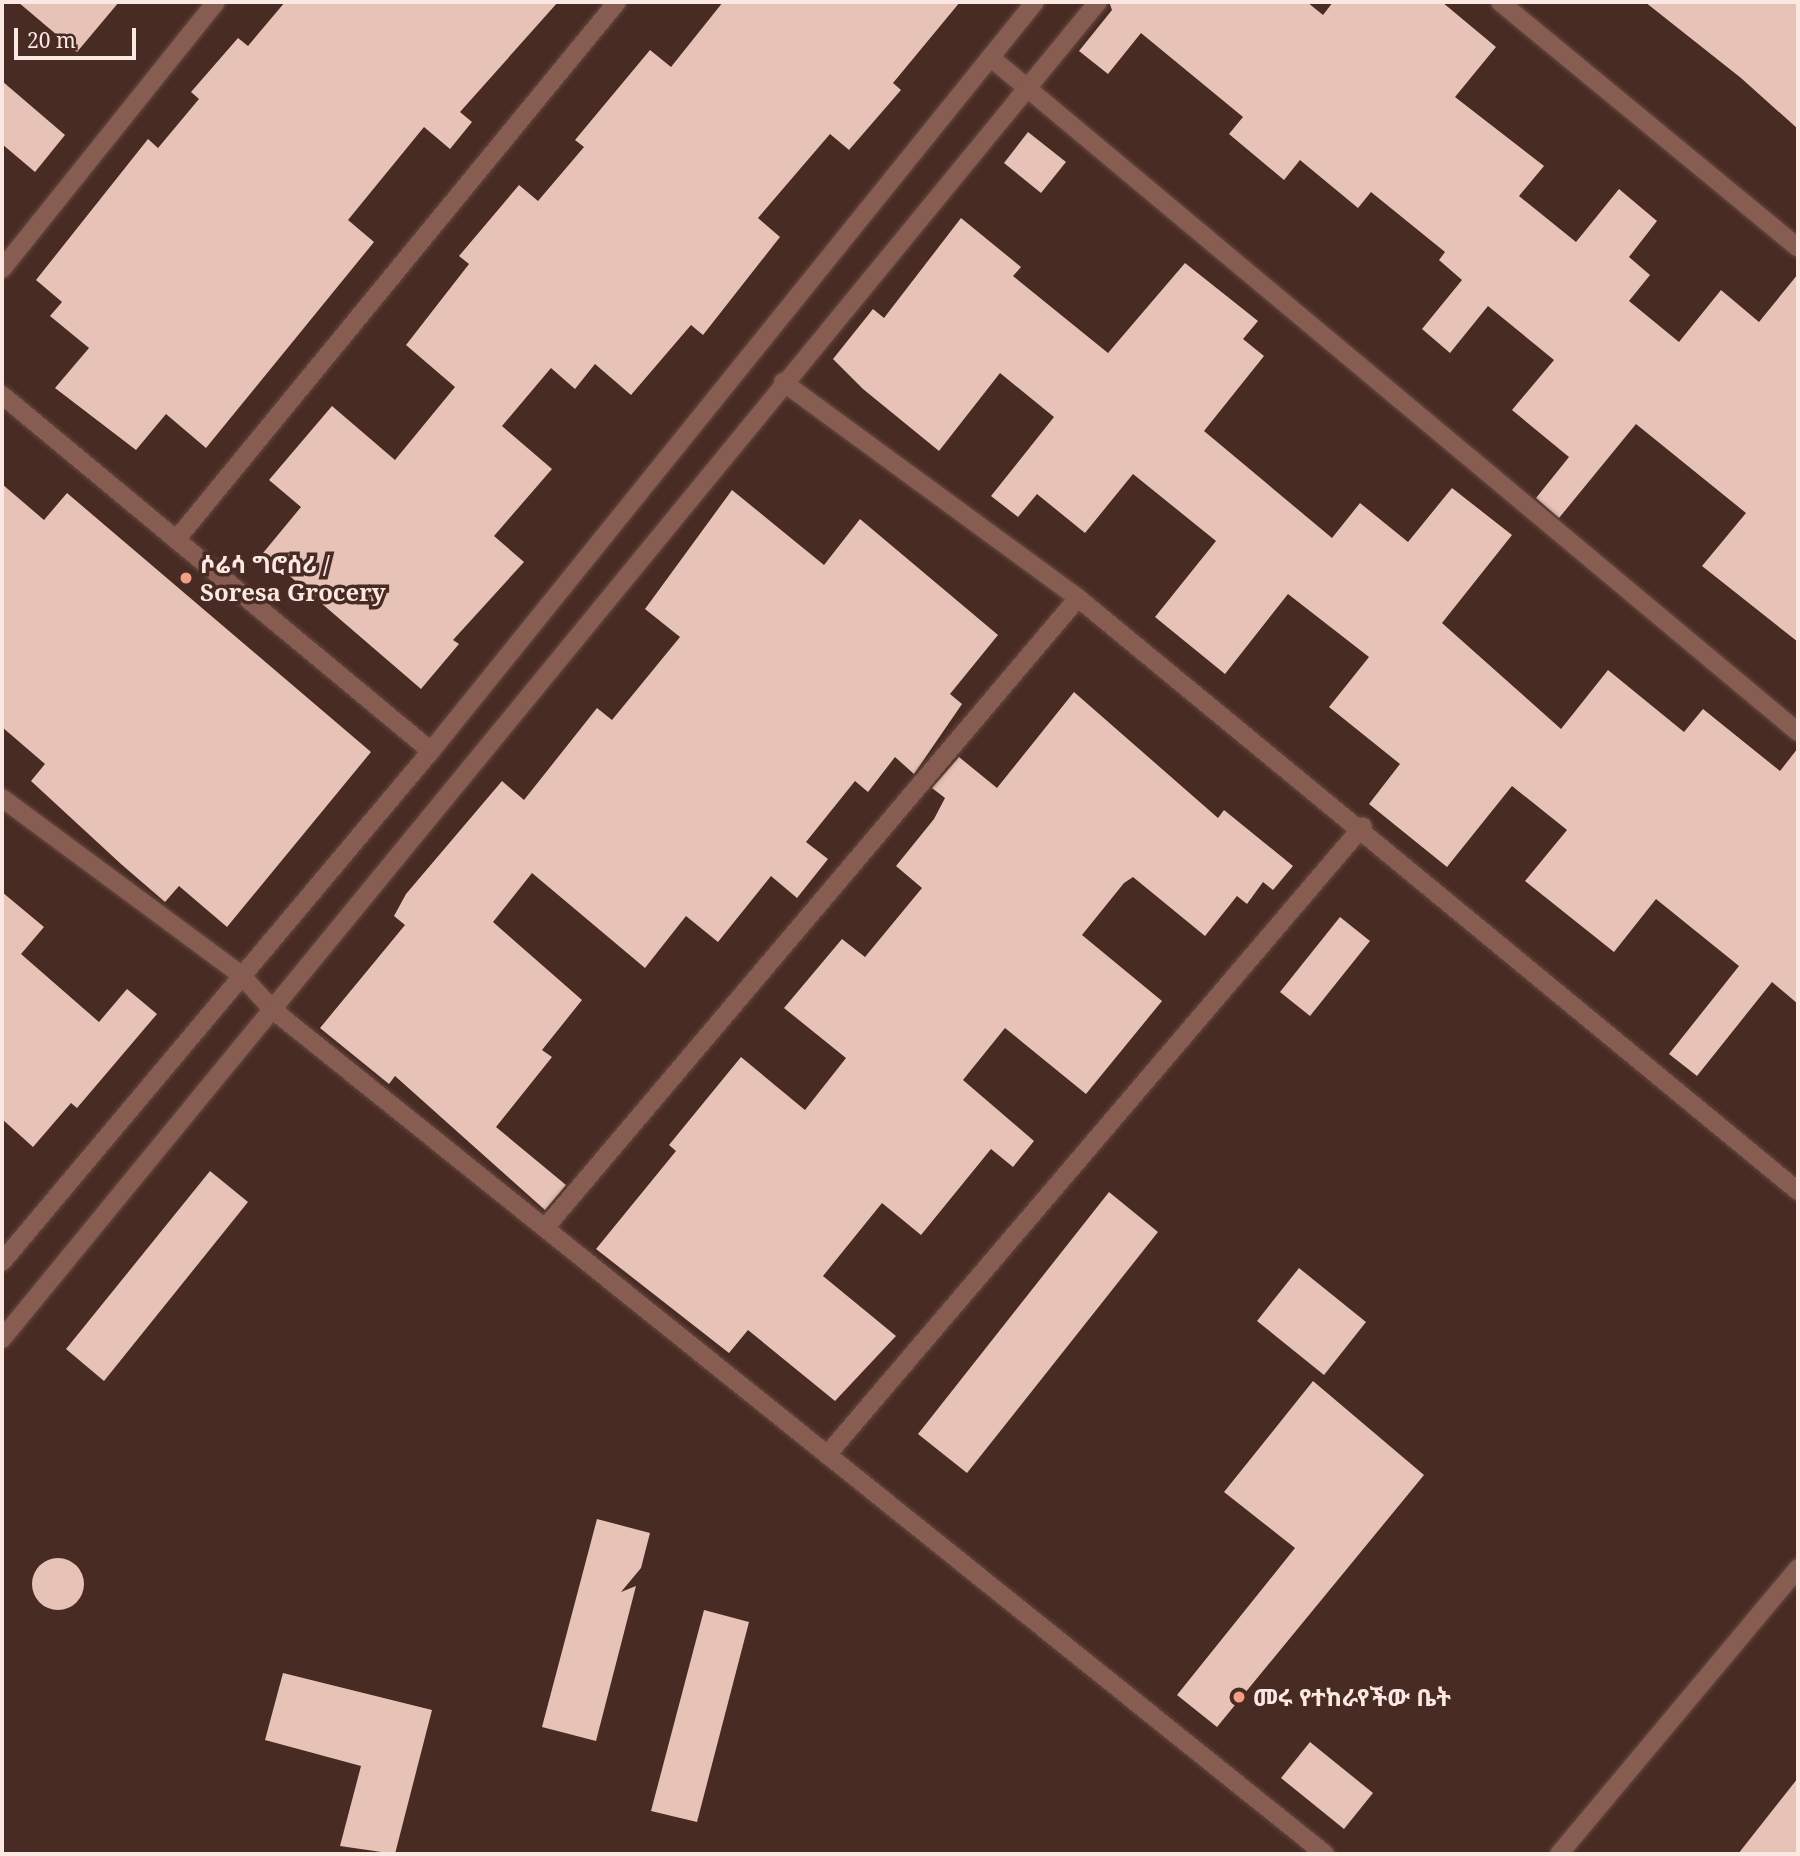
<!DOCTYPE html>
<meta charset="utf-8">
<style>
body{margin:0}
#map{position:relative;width:1800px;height:1856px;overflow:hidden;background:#482b23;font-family:"Noto Serif","Noto Sans Ethiopic",serif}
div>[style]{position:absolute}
.building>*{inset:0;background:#e6c2b7}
.round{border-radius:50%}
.roads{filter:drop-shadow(0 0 2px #654942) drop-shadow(0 0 2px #654942)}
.minor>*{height:18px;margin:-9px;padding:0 9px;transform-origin:9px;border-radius:9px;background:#875d51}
.tertiary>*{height:18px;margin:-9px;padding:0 9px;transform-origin:9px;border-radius:9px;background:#875d51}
.dots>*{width:19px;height:19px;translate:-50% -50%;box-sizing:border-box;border:4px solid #482b23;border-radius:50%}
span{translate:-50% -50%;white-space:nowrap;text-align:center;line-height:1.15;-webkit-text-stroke:7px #482b23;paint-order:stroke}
.poi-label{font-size:24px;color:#fbe8e2;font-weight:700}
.left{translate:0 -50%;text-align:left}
.frame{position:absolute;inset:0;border:4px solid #fbe8e2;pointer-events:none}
.scale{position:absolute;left:14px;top:28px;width:122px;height:32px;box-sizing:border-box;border:4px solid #fbe8e2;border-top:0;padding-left:9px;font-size:21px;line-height:24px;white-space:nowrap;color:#fbe8e2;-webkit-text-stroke:5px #482b23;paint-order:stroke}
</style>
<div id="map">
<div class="building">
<i style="clip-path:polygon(18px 2px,119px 2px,77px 52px)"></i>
<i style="clip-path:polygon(285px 2px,558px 2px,460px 112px,472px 122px,450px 149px,424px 127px,348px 220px,374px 242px,206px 448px,166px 414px,136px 450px,55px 388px,89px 348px,50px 316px,62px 302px,36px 280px,148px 139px,158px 148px,199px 99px,191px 92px,238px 38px,248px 46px)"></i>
<i style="clip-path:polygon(723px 2px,960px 2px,893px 83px,901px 90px,849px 150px,830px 134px,758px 218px,780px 237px,703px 335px,691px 325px,631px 395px,595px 364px,575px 389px,551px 368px,502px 426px,552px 469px,494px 536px,524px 562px,453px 640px,459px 644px,421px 689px,263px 553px,301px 507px,269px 480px,332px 406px,395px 460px,455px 387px,406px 345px,469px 264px,459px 256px,519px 185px,538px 201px,584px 147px,575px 140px,650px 50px,671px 67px)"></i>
<i style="clip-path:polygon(1109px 2px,1307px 2px,1323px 15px,1333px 2px,1442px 2px,1496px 47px,1455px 97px,1544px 166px,1519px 196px,1576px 242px,1619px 189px,1657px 221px,1629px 257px,1650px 275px,1629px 301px,1679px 342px,1721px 290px,1759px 322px,1798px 274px,1798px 642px,1702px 566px,1746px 513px,1636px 424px,1559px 518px,1536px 498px,1569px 457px,1512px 410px,1554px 360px,1488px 306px,1450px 353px,1422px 329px,1462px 280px,1439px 260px,1445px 252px,1371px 192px,1358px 208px,1300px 160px,1284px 180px,1229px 134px,1243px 117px,1141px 33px,1108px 74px,1079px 51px,1112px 10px)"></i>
<i style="clip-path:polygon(1645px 2px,1798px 2px,1798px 129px,1741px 78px)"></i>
<i style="clip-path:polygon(2px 81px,65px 135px,35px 172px,2px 144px)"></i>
<i style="clip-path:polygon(1028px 132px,1066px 162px,1041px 193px,1004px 163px)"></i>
<i style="clip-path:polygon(961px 218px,1021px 267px,1013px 276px,1108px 353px,1185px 263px,1258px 321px,1243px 339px,1264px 356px,1204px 431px,1332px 538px,1360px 503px,1408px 542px,1452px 488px,1512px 535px,1442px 623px,1561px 729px,1608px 670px,1684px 732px,1703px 709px,1780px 771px,1798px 748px,1798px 1004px,1772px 982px,1697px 1076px,1669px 1054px,1739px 966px,1656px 899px,1614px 952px,1525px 881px,1567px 830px,1512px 786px,1447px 867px,1369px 804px,1400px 764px,1329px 707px,1369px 657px,1288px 594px,1225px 674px,1155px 617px,1216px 541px,1133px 474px,1085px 533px,1037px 494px,1018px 517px,991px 496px,1054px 417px,1000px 373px,939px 451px,863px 389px,833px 359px,873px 309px,884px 318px)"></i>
<i style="clip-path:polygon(2px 484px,44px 520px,67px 493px,371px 752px,227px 927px,179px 886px,165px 902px,121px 864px,31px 781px,45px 764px,2px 727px)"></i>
<i style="clip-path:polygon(732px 490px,824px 565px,860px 519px,998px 635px,950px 694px,962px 704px,914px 774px,895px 757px,868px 792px,855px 781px,806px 842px,828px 859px,797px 898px,771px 876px,718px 942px,686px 916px,645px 968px,532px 873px,493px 922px,582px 1000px,542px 1050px,552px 1057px,496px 1127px,566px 1185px,545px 1210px,395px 1076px,389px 1084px,320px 1028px,405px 925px,394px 916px,406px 894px,502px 781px,524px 800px,597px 708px,612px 720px,680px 637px,645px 609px)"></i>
<i style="clip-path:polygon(1074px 692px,1218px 818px,1224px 810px,1293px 866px,1273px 890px,1263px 882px,1247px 904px,1237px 896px,1205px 936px,1133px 877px,1124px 883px,1082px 935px,1162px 1001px,1086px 1094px,1005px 1028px,963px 1080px,1034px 1141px,1013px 1167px,991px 1149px,921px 1235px,882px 1203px,823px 1276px,896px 1336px,835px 1401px,748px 1330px,729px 1353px,596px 1249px,676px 1151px,669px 1145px,741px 1057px,805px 1110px,846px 1058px,784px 1008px,842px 939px,865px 957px,922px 888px,896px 866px,934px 819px,945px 798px,932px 788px,959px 757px,997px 788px)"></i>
<i style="clip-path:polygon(2px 892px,44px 927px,21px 954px,99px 1022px,127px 989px,157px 1014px,77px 1108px,71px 1103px,33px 1147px,2px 1119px)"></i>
<i style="clip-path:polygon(1340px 917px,1370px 941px,1310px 1016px,1280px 992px)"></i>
<i style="clip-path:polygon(210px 1171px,248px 1202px,104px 1381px,66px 1349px)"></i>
<i style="clip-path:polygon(1109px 1192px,1158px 1232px,967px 1473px,918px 1434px)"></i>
<i style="clip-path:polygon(1299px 1268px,1366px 1322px,1324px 1375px,1257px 1321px)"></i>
<i style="clip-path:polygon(1313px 1381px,1424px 1475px,1217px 1727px,1177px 1695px,1295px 1548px,1224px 1492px)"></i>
<i style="clip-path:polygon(597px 1519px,650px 1533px,641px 1568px,621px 1592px,636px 1586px,596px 1741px,542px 1727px)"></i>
<i class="round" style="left:32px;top:1558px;width:52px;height:52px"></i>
<i style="clip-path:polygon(704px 1610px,749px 1622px,697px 1822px,651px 1811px)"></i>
<i style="clip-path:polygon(283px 1673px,432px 1710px,395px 1854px,340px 1846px,361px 1766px,265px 1740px)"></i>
<i style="clip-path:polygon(1310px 1742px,1373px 1793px,1344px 1829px,1281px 1778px)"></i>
<i style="clip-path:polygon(1798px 1778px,1798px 1854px,1738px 1854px)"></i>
</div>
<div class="roads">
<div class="minor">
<i style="left:1500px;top:2px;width:386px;rotate:39.5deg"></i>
<i style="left:990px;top:57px;width:1053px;rotate:39.88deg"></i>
<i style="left:2px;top:269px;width:342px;rotate:-51.3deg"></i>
<i style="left:783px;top:382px;width:366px;rotate:36.2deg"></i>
<i style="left:1078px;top:598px;width:933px;rotate:39.48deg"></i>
<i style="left:2px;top:395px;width:557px;rotate:39.69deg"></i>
<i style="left:176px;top:540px;width:696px;rotate:-50.66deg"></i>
<i style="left:2px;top:798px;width:297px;rotate:36.5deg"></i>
<i style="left:241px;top:975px;width:47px;rotate:47.6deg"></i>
<i style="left:273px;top:1010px;width:1349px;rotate:38.74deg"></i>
<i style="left:545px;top:1228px;width:825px;rotate:-49.77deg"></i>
<i style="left:827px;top:1455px;width:826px;rotate:-49.56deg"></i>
<i style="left:1559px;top:1854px;width:373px;rotate:-50.1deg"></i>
</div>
<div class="tertiary">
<i style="left:2px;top:1262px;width:667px;rotate:-49.99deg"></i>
<i style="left:431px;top:751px;width:962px;rotate:-51.12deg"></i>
<i style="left:2px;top:1339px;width:1729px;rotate:-50.66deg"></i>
</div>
</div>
<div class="dots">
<i style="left:186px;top:578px;background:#f39f85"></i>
<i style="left:1239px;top:1697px;background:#f39f85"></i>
</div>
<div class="poi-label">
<span class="left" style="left:200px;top:578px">ሶሬሳ ግሮሰሪ /<br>Soresa Grocery</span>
<span class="left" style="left:1253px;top:1697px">መሩ የተከራየችው ቤት</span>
</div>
<div class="frame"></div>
<div class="scale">20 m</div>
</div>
